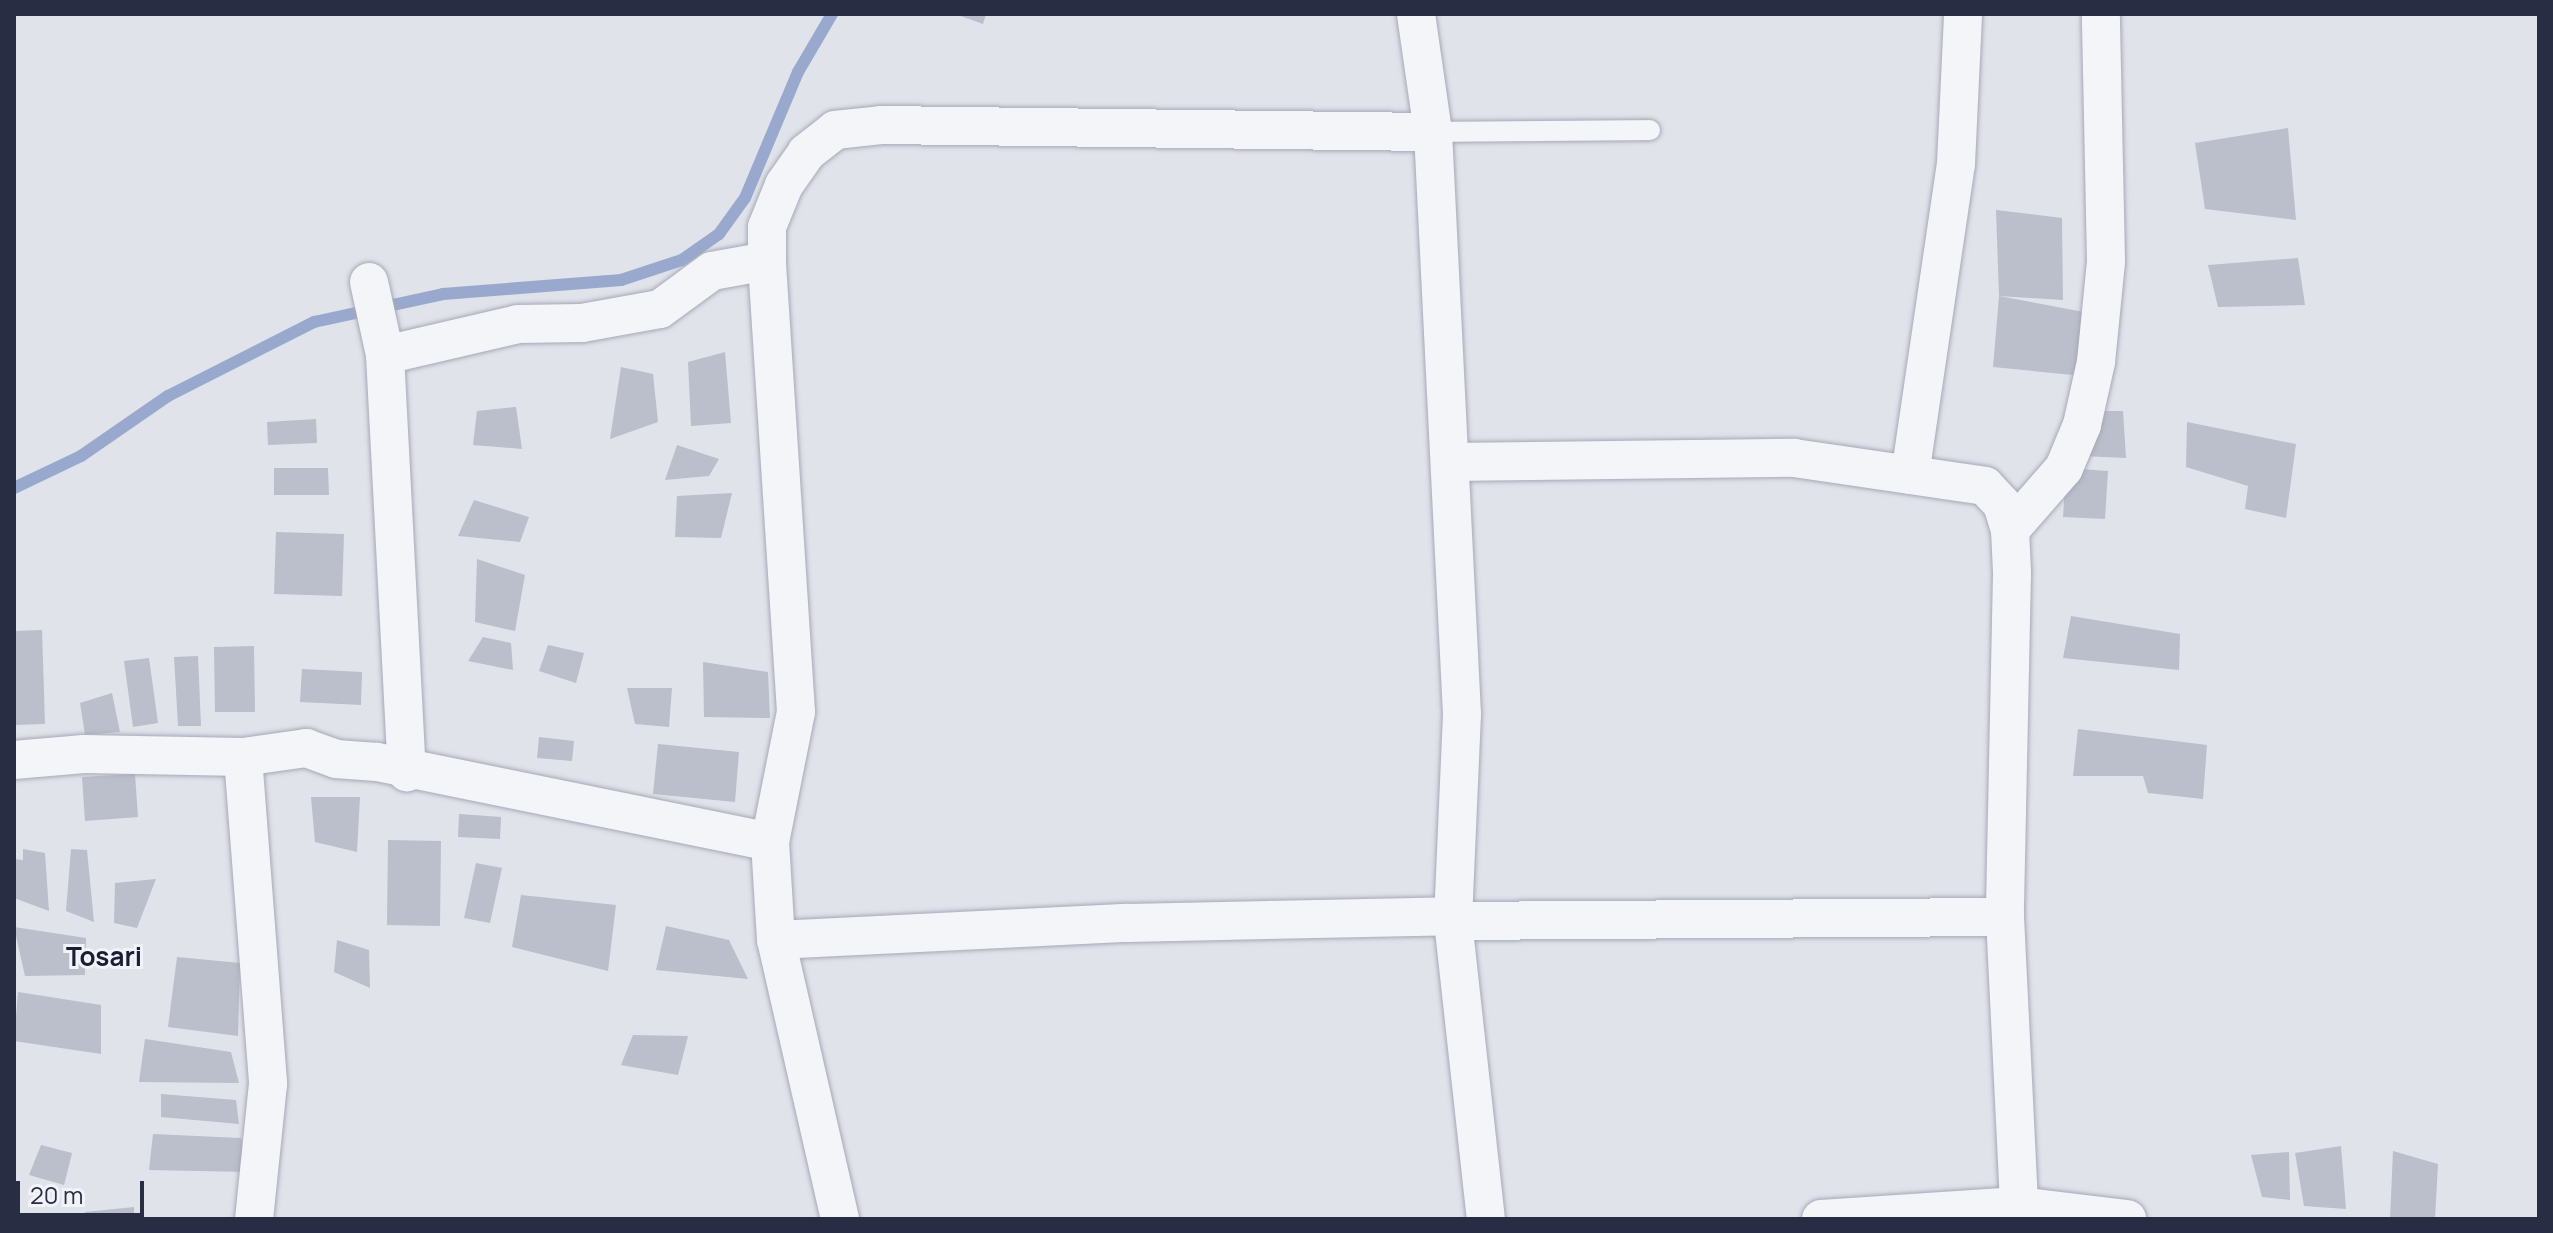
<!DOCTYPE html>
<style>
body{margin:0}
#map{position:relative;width:2553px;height:1233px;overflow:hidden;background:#e1e3eb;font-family:Manrope,sans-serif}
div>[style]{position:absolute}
.stream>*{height:12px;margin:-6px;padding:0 6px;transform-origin:6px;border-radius:6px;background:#99a9ce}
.building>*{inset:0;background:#bbbecb}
.roads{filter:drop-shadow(0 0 2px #a6a9b6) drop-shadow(0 0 2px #a6a9b6)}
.service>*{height:20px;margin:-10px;padding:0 10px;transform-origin:10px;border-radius:10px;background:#f4f5f9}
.minor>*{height:38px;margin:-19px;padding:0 19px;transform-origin:19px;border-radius:19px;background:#f4f5f9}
span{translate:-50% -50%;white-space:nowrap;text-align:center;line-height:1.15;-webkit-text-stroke:6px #f1f3f8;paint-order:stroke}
.quarter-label{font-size:26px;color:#1a1e35;font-weight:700}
.frame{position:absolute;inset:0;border:16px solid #282d44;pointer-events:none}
.scale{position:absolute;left:16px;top:1181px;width:128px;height:36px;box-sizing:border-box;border:4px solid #282d44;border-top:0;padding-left:10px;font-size:24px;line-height:28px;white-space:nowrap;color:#282d44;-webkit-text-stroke:6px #f1f3f8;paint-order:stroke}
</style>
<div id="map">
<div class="stream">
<i style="left:14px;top:488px;width:74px;rotate:-25.5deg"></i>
<i style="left:81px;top:456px;width:106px;rotate:-34.6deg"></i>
<i style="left:168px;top:396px;width:164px;rotate:-26.9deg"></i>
<i style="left:314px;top:322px;width:132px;rotate:-12.2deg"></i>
<i style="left:443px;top:294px;width:179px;rotate:-4.5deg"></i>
<i style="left:621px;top:280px;width:64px;rotate:-18.2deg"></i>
<i style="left:682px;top:260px;width:45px;rotate:-35.1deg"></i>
<i style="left:719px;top:234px;width:44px;rotate:-54.2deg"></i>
<i style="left:745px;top:198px;width:137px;rotate:-67.2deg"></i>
<i style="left:798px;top:72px;width:67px;rotate:-59.6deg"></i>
</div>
<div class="building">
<i style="clip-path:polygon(955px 14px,986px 14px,983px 24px)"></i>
<i style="clip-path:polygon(2288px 128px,2296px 220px,2205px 209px,2195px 143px)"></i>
<i style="clip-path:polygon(1996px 210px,2062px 218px,2063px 300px,1999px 296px,2089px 313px,2083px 376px,1993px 367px,1999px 296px)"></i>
<i style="clip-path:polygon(2298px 258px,2305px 305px,2218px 307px,2208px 265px)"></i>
<i style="clip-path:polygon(725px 352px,731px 423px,691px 426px,688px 362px)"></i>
<i style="clip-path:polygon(621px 367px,653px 374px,658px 422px,610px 439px)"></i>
<i style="clip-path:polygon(516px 407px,522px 449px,473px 445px,477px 411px)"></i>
<i style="clip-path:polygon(2097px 411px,2123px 411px,2126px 458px,2082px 456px)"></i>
<i style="clip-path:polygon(316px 419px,317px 443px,268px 445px,267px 422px)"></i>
<i style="clip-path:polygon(2187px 422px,2296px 444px,2286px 518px,2245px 509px,2248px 486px,2186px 467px)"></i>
<i style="clip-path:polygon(677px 445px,719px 459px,709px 476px,665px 480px)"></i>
<i style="clip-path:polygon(274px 468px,328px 468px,329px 495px,274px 495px)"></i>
<i style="clip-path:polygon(2066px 468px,2108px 471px,2105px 519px,2063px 517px)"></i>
<i style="clip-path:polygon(732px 493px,721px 538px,675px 537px,677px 496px)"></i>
<i style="clip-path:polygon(474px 500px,529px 517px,520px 542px,458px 536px)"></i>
<i style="clip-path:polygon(276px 532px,344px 534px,342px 596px,274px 594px)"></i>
<i style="clip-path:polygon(477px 559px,525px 575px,515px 631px,475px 622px)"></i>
<i style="clip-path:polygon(2071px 616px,2180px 634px,2179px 670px,2063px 658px)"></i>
<i style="clip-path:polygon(42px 630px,45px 724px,14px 725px,14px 631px)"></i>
<i style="clip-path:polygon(483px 637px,511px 643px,513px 670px,468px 661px)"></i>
<i style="clip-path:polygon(548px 645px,584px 653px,576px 683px,539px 671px)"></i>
<i style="clip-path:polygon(254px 646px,255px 712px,215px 712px,214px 647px)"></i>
<i style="clip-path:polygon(198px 656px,201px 726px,178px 726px,174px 657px)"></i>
<i style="clip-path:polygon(149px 658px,158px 723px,133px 727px,124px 661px)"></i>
<i style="clip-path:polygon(703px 662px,768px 672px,770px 718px,704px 717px)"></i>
<i style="clip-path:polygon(302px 669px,362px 672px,361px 705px,300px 702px)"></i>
<i style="clip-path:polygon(627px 688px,672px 688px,669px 727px,635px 724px)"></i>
<i style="clip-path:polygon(112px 693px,120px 732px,85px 735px,80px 703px)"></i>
<i style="clip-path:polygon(2078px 729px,2207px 745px,2203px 799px,2148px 793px,2143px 776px,2073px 776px)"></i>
<i style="clip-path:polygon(539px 737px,574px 741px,572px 761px,537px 758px)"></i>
<i style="clip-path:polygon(658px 744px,739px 752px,735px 802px,653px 794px)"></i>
<i style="clip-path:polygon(135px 774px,138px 817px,85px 821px,82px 777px)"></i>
<i style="clip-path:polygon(311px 797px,360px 797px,357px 852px,315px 842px)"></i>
<i style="clip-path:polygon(459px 814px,501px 817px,500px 839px,458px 837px)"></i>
<i style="clip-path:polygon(388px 840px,441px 841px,440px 926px,387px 925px)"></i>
<i style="clip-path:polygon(23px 849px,45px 853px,49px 911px,14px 898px,14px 859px,23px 860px)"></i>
<i style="clip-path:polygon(71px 849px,87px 850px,94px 922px,66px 911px)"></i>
<i style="clip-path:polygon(476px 863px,502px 868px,490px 923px,464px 918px)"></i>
<i style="clip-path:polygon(156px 879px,137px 928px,114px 923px,115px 883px)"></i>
<i style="clip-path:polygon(521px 895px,616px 905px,608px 971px,512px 947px)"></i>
<i style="clip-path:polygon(666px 926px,729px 940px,748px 979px,656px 970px)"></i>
<i style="clip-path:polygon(14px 927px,86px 938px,85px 975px,25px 976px)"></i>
<i style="clip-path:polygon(337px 940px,369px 950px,370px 988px,334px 972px)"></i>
<i style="clip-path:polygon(177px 957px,240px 963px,238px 1036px,168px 1027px)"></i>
<i style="clip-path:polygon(18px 992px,101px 1005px,101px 1054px,14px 1041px)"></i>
<i style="clip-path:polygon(633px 1035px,688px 1036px,678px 1075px,621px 1065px)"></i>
<i style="clip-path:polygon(145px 1039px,231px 1052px,239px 1083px,139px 1082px)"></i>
<i style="clip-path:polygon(161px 1094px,236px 1100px,239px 1124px,161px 1117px)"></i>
<i style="clip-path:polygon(153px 1134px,241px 1138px,247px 1172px,149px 1170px)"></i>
<i style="clip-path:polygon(41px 1145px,72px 1153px,64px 1185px,29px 1175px)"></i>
<i style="clip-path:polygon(2341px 1146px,2346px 1209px,2304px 1206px,2295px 1153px)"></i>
<i style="clip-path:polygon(2393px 1151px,2438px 1164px,2435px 1219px,2390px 1219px)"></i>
<i style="clip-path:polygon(2289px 1152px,2290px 1200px,2262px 1197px,2251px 1155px)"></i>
<i style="clip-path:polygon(134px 1207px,134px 1219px,85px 1219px,85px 1212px)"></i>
</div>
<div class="roads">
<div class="service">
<i style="left:1433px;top:132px;width:217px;rotate:-0.5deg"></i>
</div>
<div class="minor">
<i style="left:1416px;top:14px;width:119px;rotate:81.8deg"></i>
<i style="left:1433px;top:132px;width:583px;rotate:87.15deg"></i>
<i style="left:1462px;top:714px;width:207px;rotate:92.5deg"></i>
<i style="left:1453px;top:921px;width:300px;rotate:83.7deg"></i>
<i style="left:369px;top:282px;width:75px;rotate:77.6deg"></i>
<i style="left:385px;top:355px;width:418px;rotate:87deg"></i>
<i style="left:385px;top:355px;width:137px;rotate:-13.1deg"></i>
<i style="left:518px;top:324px;width:64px;rotate:-0.9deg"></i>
<i style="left:582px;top:323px;width:79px;rotate:-10.2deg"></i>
<i style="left:660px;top:309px;width:64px;rotate:-36.2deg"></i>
<i style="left:712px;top:271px;width:56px;rotate:-10.3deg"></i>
<i style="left:1451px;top:462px;width:343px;rotate:-0.7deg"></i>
<i style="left:1794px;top:458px;width:193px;rotate:8.3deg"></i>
<i style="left:1985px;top:486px;width:25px;rotate:47deg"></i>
<i style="left:2002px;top:504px;width:27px;rotate:73deg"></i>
<i style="left:2010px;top:530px;width:43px;rotate:87.3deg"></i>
<i style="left:2012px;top:573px;width:344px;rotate:91.2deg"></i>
<i style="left:2005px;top:917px;width:289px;rotate:87.2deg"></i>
<i style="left:1910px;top:475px;width:314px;rotate:-81.6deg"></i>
<i style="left:1956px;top:164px;width:150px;rotate:-87.3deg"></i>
<i style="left:2010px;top:530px;width:82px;rotate:-48.9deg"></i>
<i style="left:2064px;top:468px;width:47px;rotate:-67.3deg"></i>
<i style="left:2082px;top:425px;width:65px;rotate:-77.5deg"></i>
<i style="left:2096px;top:362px;width:101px;rotate:-84.3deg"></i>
<i style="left:2106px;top:261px;width:247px;rotate:-91.2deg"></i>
<i style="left:243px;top:757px;width:328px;rotate:85.6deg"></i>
<i style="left:268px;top:1084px;width:136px;rotate:95.9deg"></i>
<i style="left:14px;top:760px;width:70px;rotate:-4.9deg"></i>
<i style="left:84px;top:754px;width:159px;rotate:1.1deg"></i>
<i style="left:243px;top:757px;width:64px;rotate:-8.1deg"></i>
<i style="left:306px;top:748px;width:32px;rotate:20deg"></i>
<i style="left:336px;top:759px;width:41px;rotate:4.2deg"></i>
<i style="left:377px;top:762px;width:401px;rotate:11.5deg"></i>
<i style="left:1453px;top:921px;width:552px;rotate:-0.42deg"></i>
<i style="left:776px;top:940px;width:352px;rotate:-2.8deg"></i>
<i style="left:1128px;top:923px;width:325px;rotate:-1.2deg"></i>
<i style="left:840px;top:1219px;width:286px;rotate:-102.9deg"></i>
<i style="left:776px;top:940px;width:98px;rotate:-93.5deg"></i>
<i style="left:770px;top:842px;width:133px;rotate:-78.7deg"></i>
<i style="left:796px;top:712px;width:452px;rotate:-93.7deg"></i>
<i style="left:767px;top:261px;width:34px;rotate:-90deg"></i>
<i style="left:767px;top:227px;width:45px;rotate:-68deg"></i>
<i style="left:784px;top:185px;width:39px;rotate:-55deg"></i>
<i style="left:806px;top:153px;width:37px;rotate:-38deg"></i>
<i style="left:835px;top:130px;width:46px;rotate:-6.2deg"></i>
<i style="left:881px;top:125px;width:552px;rotate:0.73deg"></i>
<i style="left:1821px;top:1219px;width:198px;rotate:-3.8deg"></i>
<i style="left:2019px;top:1206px;width:109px;rotate:6.9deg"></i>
</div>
</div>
<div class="quarter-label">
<span style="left:104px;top:957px">Tosari</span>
</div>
<div class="frame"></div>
<div class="scale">20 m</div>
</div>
